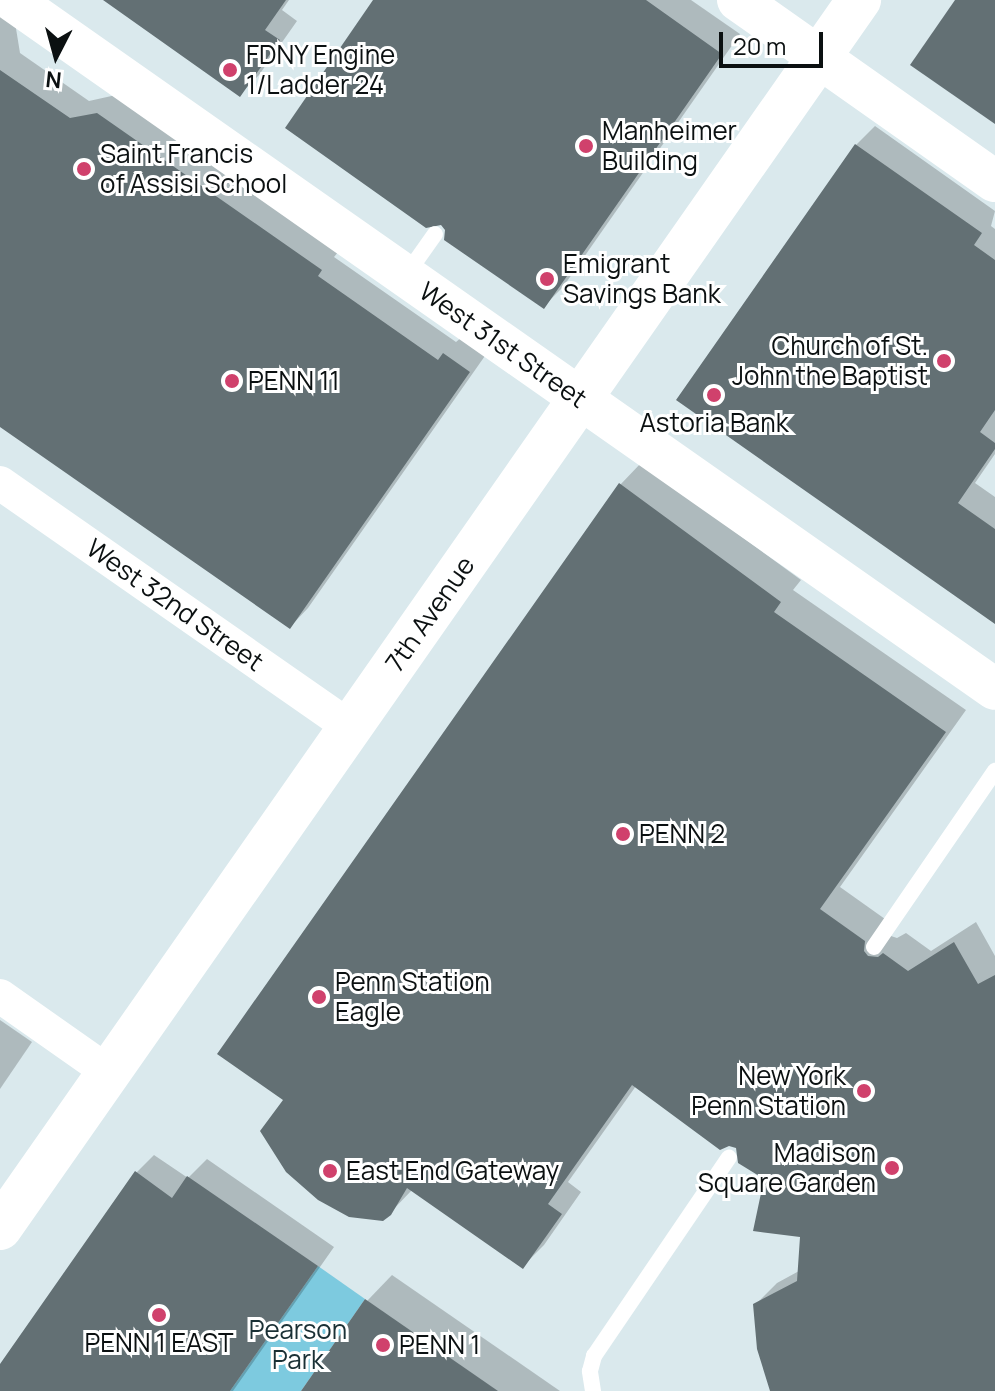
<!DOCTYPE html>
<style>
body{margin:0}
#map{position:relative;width:995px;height:1391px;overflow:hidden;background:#dae9ed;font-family:Manrope,sans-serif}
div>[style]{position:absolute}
.green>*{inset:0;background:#7dcadf}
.shadow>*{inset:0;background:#0003}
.building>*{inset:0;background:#637074}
.service>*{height:16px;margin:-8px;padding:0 8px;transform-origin:8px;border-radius:8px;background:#fff}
.minor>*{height:34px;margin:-17px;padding:0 17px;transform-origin:17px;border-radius:17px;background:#fff}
.tertiary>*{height:42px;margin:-21px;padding:0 21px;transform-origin:21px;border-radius:21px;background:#fff}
.secondary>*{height:44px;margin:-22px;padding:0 22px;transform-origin:22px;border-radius:22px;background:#fff}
.dots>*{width:22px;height:22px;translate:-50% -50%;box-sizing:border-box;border:4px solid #fff;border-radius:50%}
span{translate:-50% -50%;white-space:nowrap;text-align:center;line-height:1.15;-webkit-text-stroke:6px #fff;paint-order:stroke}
.poi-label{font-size:26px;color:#0b1011}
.left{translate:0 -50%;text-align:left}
.right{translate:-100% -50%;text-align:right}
.street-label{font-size:26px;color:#0b1011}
.park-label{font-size:26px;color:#1a3035}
.north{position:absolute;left:16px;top:16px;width:80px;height:80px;-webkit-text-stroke:6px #fff;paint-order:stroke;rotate:186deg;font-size:22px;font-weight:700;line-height:32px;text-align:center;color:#0b1011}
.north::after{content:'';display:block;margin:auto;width:28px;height:36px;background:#0b1011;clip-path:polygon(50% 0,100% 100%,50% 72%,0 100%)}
.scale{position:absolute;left:719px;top:32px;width:104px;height:36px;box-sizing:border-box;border:4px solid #0b1011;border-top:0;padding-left:10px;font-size:24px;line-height:28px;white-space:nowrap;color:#0b1011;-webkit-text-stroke:6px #fff;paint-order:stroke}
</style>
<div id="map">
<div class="green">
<i style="clip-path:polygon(318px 1266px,365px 1299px,301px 1391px,230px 1391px)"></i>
</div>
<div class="shadow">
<i style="clip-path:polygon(106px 0,289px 0,282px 10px,297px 21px,259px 75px,240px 94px)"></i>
<i style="clip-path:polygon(374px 0,691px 0,740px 34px,563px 287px,544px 306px,447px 230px)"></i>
<i style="clip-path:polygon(12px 4px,20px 53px,89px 101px,116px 95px,339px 251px,334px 257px,456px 342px,463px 336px,487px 353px,308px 608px,290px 627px,0 424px,0 17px)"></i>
<i style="clip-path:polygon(875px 126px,995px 211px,991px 226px,995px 229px,995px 454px,975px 483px,995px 497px,995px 620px,678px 399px,856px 145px)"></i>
<i style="clip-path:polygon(641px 463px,801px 580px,793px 590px,966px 710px,840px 887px,885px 919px,888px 935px,897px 938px,906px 933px,931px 951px,976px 922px,995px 956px,995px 1391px,772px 1391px,755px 1305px,777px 1283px,799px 1271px,802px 1235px,766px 1178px,738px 1147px,636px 1086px,568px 1182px,581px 1192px,544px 1245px,522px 1267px,412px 1190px,388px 1215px,286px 1100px,620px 485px)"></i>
<i style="clip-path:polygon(0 1020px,32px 1042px,0 1089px)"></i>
<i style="clip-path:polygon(154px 1155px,188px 1178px,207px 1159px,334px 1247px,233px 1391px,0 1391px,0 1368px,136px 1173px)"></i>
<i style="clip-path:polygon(392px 1275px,560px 1391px,304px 1391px,367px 1301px)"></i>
</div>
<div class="building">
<i style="clip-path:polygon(103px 0,286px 0,265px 30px,280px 40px,240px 97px)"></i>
<i style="clip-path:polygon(373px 0,646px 0,722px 54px,544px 309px,444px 240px,445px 230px,441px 225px,426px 228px,285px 128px)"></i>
<i style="clip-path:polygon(955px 0,995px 0,995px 124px,910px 65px)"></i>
<i style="clip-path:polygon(0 70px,70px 118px,97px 113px,322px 270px,318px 276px,438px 360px,443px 353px,470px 372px,290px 629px,0 427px)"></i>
<i style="clip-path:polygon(855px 144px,982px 233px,974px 245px,995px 260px,995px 410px,980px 432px,995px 443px,995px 449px,958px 503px,995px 529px,995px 624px,676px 400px)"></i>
<i style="clip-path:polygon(619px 483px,781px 602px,774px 612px,946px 732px,820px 909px,865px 941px,864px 951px,868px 956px,878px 957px,883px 953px,908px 971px,954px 942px,978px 984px,995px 975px,995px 1391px,770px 1391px,757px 1349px,753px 1304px,797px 1281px,800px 1237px,753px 1231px,764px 1179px,738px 1163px,736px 1148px,729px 1146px,720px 1150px,632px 1085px,548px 1204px,562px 1214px,523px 1269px,407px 1188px,391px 1215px,383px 1221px,349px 1217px,318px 1200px,286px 1172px,260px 1131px,283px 1100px,217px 1054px)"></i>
<i style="clip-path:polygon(135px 1171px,172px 1198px,187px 1176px,318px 1266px,230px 1391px,0 1391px,0 1364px)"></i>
<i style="clip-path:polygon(365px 1299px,498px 1391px,301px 1391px)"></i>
</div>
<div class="service">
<i style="left:406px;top:275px;width:50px;rotate:-54.7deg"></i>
<i style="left:874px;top:947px;width:214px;rotate:-55.5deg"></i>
<i style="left:593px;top:1391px;width:20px;rotate:-99deg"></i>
<i style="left:590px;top:1371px;width:16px;rotate:-75deg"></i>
<i style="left:594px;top:1356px;width:240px;rotate:-55.8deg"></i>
</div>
<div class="minor">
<i style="left:0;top:483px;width:427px;rotate:34.9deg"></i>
<i style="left:0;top:996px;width:132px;rotate:35.1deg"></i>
</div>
<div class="tertiary">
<i style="left:12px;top:0;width:1200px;rotate:35.03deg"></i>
<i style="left:738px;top:0;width:314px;rotate:35.2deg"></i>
</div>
<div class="secondary">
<i style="left:0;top:1228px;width:1499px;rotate:-55.03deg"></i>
</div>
<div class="dots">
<i style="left:230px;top:70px;background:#d0416c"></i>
<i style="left:586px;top:146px;background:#d0416c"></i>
<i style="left:84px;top:169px;background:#d0416c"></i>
<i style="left:547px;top:279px;background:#d0416c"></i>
<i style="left:944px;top:361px;background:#d0416c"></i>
<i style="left:232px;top:381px;background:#d0416c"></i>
<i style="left:714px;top:395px;background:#d0416c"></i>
<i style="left:623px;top:834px;background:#d0416c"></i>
<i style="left:319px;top:997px;background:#d0416c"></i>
<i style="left:864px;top:1091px;background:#d0416c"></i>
<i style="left:892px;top:1168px;background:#d0416c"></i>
<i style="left:330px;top:1171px;background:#d0416c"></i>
<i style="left:159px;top:1315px;background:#d0416c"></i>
<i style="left:383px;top:1345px;background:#d0416c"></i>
</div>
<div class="poi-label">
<span class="left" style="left:246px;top:70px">FDNY Engine<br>1/Ladder 24</span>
<span class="left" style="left:602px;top:146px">Manheimer<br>Building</span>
<span class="left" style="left:100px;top:169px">Saint Francis<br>of Assisi School</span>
<span class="left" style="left:563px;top:279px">Emigrant<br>Savings Bank</span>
<span class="right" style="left:928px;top:361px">Church of St.<br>John the Baptist</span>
<span class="left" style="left:248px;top:381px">PENN 11</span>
<span style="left:714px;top:423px">Astoria Bank</span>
<span class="left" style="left:639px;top:834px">PENN 2</span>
<span class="left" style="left:335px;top:997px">Penn Station<br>Eagle</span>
<span class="right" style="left:846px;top:1091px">New York<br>Penn Station</span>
<span class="right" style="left:876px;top:1168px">Madison<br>Square Garden</span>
<span class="left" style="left:346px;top:1171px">East End Gateway</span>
<span style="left:159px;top:1343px">PENN 1 EAST</span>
<span class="left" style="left:399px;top:1345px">PENN 1</span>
</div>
<div class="street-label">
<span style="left:503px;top:345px;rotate:35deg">West 31st Street</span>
<span style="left:175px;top:605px;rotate:35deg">West 32nd Street</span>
<span style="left:430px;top:614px;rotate:-55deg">7th Avenue</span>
</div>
<div class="park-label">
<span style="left:298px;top:1345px">Pearson<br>Park</span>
</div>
<div class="north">N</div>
<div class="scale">20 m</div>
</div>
